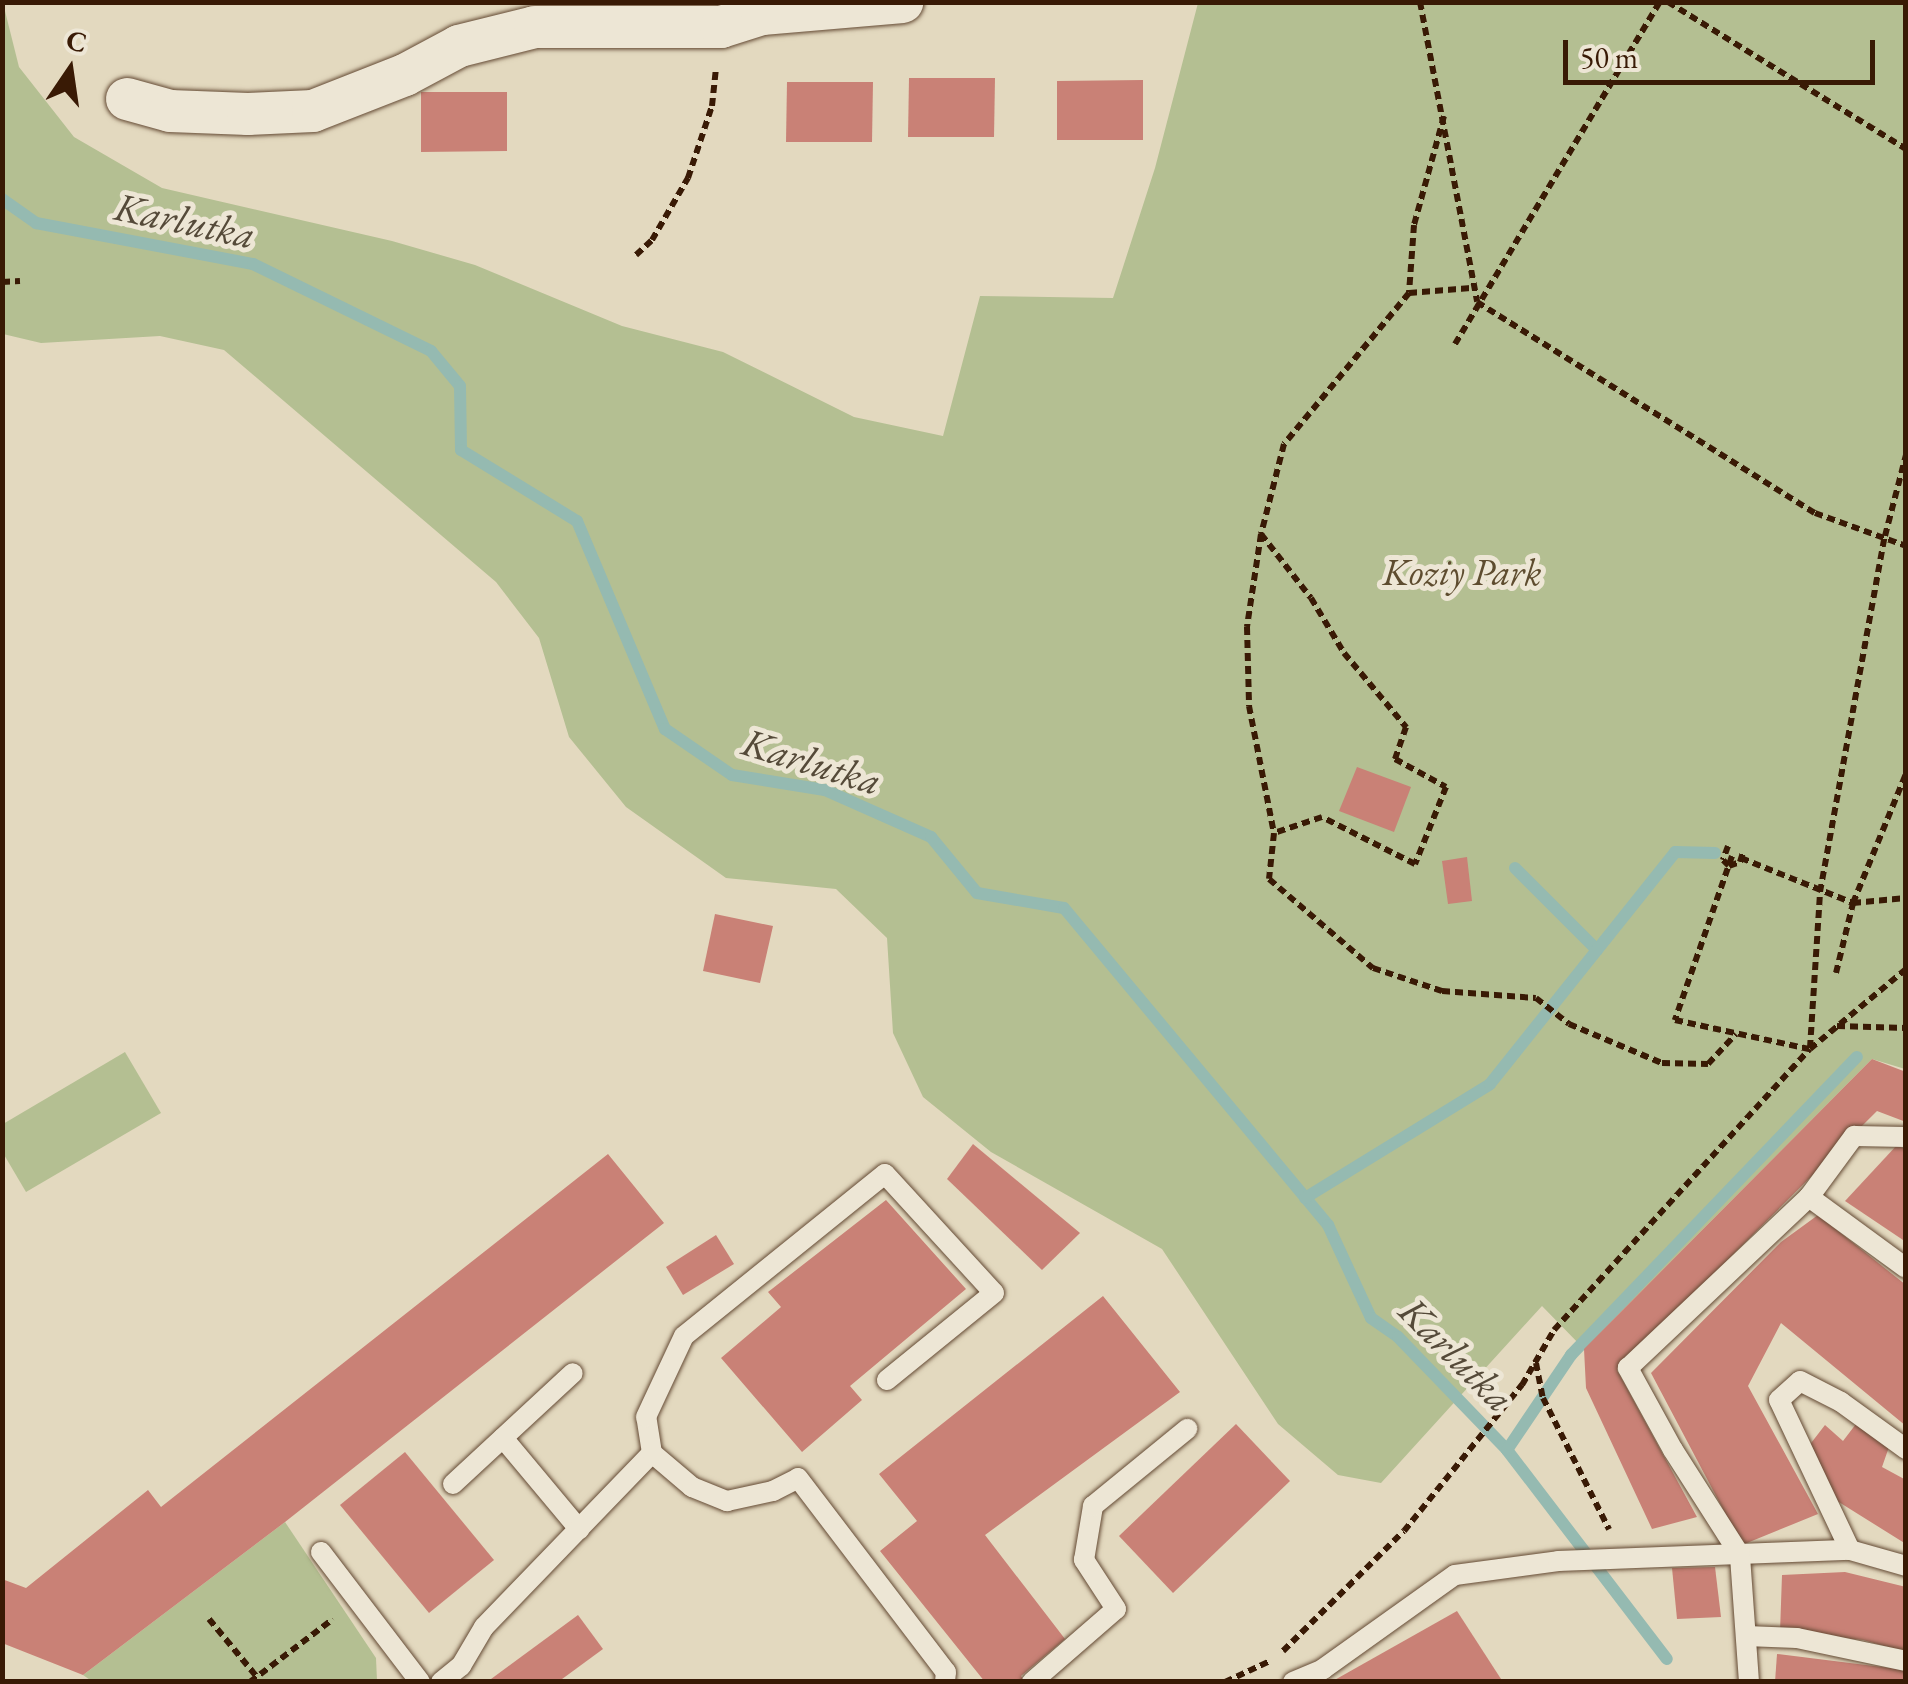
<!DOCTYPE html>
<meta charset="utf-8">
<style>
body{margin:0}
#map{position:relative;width:1908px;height:1684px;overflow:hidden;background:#e3d9bf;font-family:"EB Garamond",serif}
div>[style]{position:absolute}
.green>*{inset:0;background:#b4bf92}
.stream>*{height:12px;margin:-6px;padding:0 6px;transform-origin:6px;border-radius:6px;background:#95bab1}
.building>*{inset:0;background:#c98176}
.path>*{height:6px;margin-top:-3px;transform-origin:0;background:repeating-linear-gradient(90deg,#391a05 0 8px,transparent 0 13px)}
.roads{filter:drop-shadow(0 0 2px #644a34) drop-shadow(0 0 2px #644a34)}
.service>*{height:20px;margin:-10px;padding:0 10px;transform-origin:10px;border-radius:10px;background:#ede6d5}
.minor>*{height:42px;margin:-21px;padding:0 21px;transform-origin:21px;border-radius:21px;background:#ede6d5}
span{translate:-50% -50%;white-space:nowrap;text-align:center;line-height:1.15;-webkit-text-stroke:10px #ede6d5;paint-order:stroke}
.park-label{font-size:38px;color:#5e4c2f;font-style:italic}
.water-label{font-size:40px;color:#554a39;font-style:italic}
.frame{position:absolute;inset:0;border:5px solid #391a05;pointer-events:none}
.north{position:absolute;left:20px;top:20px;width:100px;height:100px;-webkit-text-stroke:8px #ede6d5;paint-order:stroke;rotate:13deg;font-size:28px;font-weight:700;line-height:40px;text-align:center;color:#391a05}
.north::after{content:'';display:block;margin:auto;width:35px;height:45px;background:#391a05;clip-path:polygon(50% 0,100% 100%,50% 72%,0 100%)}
.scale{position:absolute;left:1563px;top:40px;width:312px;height:45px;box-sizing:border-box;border:5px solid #391a05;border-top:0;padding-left:12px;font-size:30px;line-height:35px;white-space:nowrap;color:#391a05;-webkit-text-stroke:8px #ede6d5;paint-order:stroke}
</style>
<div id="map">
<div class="green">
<i style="clip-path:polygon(3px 3px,19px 67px,74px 137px,162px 188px,392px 241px,475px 265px,622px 326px,723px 352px,854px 417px,943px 436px,980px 296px,1113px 298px,1155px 168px,1198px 3px,1905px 3px,1905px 1069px,1872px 1059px,1584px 1349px,1542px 1306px,1381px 1483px,1338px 1475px,1278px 1424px,1162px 1249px,991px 1152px,923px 1097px,893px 1033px,887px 938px,836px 889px,726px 878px,626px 807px,569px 737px,539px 638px,496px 582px,224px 350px,160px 336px,41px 343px,3px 334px)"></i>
<i style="clip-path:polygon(125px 1052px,161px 1113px,26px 1192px,3px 1153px,3px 1124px)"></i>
<i style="clip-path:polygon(285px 1522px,376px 1658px,377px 1681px,93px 1682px,83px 1675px)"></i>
</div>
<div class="stream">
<i style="left:2px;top:199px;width:42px;rotate:35.2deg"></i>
<i style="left:36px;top:223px;width:221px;rotate:10.7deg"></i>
<i style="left:253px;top:264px;width:198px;rotate:26deg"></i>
<i style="left:431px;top:351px;width:45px;rotate:50.4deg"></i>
<i style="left:460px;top:386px;width:64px;rotate:89.1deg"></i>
<i style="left:461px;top:450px;width:136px;rotate:31.5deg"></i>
<i style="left:577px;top:521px;width:226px;rotate:67.1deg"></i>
<i style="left:665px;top:729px;width:81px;rotate:34.5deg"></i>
<i style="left:732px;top:775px;width:94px;rotate:9.2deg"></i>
<i style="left:825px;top:790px;width:116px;rotate:23.9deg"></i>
<i style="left:931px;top:837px;width:72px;rotate:50.6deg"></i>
<i style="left:977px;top:893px;width:88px;rotate:9.8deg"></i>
<i style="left:1064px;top:908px;width:413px;rotate:50.2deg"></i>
<i style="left:1328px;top:1225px;width:102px;rotate:65.2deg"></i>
<i style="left:1371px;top:1318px;width:33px;rotate:35deg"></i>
<i style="left:1398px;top:1337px;width:157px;rotate:46deg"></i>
<i style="left:1507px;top:1450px;width:263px;rotate:52.6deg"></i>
<i style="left:1515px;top:868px;width:116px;rotate:45deg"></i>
<i style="left:1305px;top:1198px;width:217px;rotate:-31.6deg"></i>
<i style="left:1490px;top:1084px;width:297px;rotate:-51.4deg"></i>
<i style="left:1675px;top:852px;width:40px;rotate:1.4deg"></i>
<i style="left:1507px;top:1450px;width:115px;rotate:-56deg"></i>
<i style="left:1571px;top:1355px;width:413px;rotate:-46.2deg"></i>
</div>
<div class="building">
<i style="clip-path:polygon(909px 78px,995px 78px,994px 137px,908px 137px)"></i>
<i style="clip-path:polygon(1143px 80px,1143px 140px,1057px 140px,1057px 81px)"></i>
<i style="clip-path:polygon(787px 82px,873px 82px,872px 142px,786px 142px)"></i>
<i style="clip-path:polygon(421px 92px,507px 92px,507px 151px,421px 152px)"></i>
<i style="clip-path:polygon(1357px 767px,1411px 787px,1394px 832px,1339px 811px)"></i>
<i style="clip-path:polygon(1467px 857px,1472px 901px,1448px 904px,1442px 861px)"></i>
<i style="clip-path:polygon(715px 914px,773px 926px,760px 983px,703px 971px)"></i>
<i style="clip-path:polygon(1872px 1059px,1906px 1072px,1906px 1122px,1877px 1111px,1617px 1370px,1697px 1517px,1652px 1529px,1586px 1388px,1584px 1349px)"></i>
<i style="clip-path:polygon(973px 1144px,1080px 1233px,1042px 1270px,947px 1179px)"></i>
<i style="clip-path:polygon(1897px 1145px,1906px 1150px,1906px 1242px,1845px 1201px)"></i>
<i style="clip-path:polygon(608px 1154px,664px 1223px,285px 1522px,83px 1675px,2px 1643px,2px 1579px,26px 1588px,148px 1490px,161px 1507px)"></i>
<i style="clip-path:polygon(886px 1200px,966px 1289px,850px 1386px,862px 1400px,802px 1452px,721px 1358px,781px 1307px,768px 1292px)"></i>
<i style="clip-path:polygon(1818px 1215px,1906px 1285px,1906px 1426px,1781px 1323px,1748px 1386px,1818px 1514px,1742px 1545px,1651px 1373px,1781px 1242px)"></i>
<i style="clip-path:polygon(716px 1235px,734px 1264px,683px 1295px,666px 1267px)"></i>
<i style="clip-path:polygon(1103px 1296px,1180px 1392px,985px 1535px,1065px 1639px,1021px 1676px,1025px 1682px,985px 1682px,880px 1551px,917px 1521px,879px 1474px)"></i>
<i style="clip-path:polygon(1236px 1424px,1290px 1481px,1173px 1593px,1119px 1536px)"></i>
<i style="clip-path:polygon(1856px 1424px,1889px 1447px,1882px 1467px,1906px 1480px,1906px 1544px,1834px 1499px,1808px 1447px,1825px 1425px,1843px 1441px)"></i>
<i style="clip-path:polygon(405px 1452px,494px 1560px,429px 1613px,340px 1505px)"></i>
<i style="clip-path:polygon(1715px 1567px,1721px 1617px,1677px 1619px,1672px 1568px)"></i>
<i style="clip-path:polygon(1845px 1572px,1906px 1587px,1906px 1652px,1863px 1640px,1780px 1632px,1782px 1575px)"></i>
<i style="clip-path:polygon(1457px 1611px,1501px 1679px,1331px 1682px)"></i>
<i style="clip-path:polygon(578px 1615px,603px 1649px,558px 1682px,487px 1682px)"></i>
<i style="clip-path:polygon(1777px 1654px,1906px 1670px,1906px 1682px,1775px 1682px)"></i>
</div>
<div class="path">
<i style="left:1420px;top:2px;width:305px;rotate:79.2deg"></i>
<i style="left:1477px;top:302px;width:398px;rotate:32deg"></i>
<i style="left:1815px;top:513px;width:97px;rotate:19.9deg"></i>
<i style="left:1668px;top:2px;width:280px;rotate:31.7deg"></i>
<i style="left:1444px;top:116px;width:113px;rotate:105.4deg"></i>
<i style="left:1414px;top:225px;width:68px;rotate:94.2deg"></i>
<i style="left:1409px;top:293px;width:196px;rotate:129.6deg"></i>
<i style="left:1284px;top:444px;width:93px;rotate:104.3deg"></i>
<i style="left:1261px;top:534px;width:81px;rotate:52deg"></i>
<i style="left:1311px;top:598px;width:64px;rotate:59deg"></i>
<i style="left:1344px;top:653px;width:97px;rotate:50deg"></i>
<i style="left:1406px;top:727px;width:34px;rotate:109deg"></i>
<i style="left:1395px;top:759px;width:58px;rotate:28.8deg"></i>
<i style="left:1446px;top:787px;width:83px;rotate:111.9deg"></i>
<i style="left:1415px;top:864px;width:104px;rotate:-153.2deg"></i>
<i style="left:1322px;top:817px;width:51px;rotate:161.6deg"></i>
<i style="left:1274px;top:833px;width:46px;rotate:96.2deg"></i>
<i style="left:1269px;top:879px;width:137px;rotate:40.6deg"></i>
<i style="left:1373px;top:968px;width:73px;rotate:18.4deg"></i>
<i style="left:1442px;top:991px;width:94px;rotate:4.3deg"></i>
<i style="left:1536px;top:998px;width:42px;rotate:38.2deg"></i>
<i style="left:1569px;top:1024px;width:101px;rotate:22.8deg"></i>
<i style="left:1662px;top:1063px;width:46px;rotate:1.2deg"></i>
<i style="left:1708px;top:1064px;width:41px;rotate:-47deg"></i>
<i style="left:636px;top:255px;width:22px;rotate:-43deg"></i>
<i style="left:652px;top:240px;width:72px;rotate:-59.9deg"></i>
<i style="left:688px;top:178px;width:76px;rotate:-71.6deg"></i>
<i style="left:712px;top:106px;width:38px;rotate:-84deg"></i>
<i style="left:2px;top:282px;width:18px;rotate:-3deg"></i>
<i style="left:1409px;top:293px;width:62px;rotate:-4.6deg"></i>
<i style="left:1455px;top:344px;width:399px;rotate:-59.1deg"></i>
<i style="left:1261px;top:534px;width:94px;rotate:98.6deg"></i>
<i style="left:1247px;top:627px;width:79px;rotate:88.5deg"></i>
<i style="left:1249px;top:706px;width:129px;rotate:78.9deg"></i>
<i style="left:1728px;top:846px;width:15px;rotate:110deg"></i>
<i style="left:1723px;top:860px;width:8px;rotate:45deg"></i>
<i style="left:1729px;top:866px;width:12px;rotate:-20deg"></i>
<i style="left:1740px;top:862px;width:10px;rotate:-73deg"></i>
<i style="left:1732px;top:856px;width:174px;rotate:109.2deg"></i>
<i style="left:1675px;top:1020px;width:137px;rotate:12.2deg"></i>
<i style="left:1741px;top:858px;width:121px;rotate:21.9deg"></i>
<i style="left:1853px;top:903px;width:53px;rotate:-5.4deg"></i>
<i style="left:1836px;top:973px;width:72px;rotate:-76.3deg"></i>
<i style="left:1853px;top:903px;width:139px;rotate:-67.7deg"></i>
<i style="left:1837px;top:1026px;width:69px;rotate:1.7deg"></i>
<i style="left:1810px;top:1048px;width:156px;rotate:-86.3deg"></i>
<i style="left:1820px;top:892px;width:362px;rotate:-79.7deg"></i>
<i style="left:1885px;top:536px;width:84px;rotate:-75.5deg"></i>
<i style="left:1536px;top:1363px;width:36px;rotate:79deg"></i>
<i style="left:1543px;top:1398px;width:147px;rotate:63.3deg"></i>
<i style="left:209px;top:1619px;width:75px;rotate:50.4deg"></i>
<i style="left:1283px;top:1651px;width:170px;rotate:-44.8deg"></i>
<i style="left:1404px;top:1531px;width:188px;rotate:-51.1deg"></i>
<i style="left:1522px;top:1385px;width:64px;rotate:-59.8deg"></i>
<i style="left:1554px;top:1330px;width:380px;rotate:-47.7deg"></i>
<i style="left:1810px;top:1049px;width:125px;rotate:-39.8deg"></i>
<i style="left:250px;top:1682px;width:104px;rotate:-37.2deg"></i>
<i style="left:1225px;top:1682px;width:50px;rotate:-25deg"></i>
</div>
<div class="roads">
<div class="service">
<i style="left:1809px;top:1197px;width:120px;rotate:36.2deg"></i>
<i style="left:503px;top:1438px;width:119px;rotate:50.1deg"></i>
<i style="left:652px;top:1453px;width:52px;rotate:40.4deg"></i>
<i style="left:692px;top:1487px;width:38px;rotate:22deg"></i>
<i style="left:727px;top:1501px;width:47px;rotate:-12.3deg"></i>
<i style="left:773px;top:1491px;width:28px;rotate:-27deg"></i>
<i style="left:798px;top:1478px;width:244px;rotate:52.7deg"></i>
<i style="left:946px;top:1672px;width:10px;rotate:96deg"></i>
<i style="left:453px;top:1484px;width:163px;rotate:-42.8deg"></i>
<i style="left:1850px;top:1550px;width:166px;rotate:-115.3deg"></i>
<i style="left:1779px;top:1400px;width:28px;rotate:-42deg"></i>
<i style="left:1800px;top:1381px;width:46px;rotate:27.1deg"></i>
<i style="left:1841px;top:1402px;width:80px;rotate:35.9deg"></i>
<i style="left:321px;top:1552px;width:163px;rotate:52.7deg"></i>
<i style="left:1746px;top:1636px;width:51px;rotate:2.2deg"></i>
<i style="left:1797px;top:1638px;width:111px;rotate:11.9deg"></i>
<i style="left:441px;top:1682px;width:26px;rotate:-39deg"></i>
<i style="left:461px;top:1666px;width:45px;rotate:-59.5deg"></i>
<i style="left:484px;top:1627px;width:242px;rotate:-46deg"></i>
<i style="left:652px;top:1453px;width:36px;rotate:-99deg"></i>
<i style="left:646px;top:1417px;width:89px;rotate:-64.9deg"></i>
<i style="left:684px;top:1336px;width:258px;rotate:-38.9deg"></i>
<i style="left:885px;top:1174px;width:161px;rotate:47.5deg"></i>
<i style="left:994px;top:1293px;width:138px;rotate:140.9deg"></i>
<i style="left:1032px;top:1682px;width:111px;rotate:-41deg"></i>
<i style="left:1116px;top:1609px;width:59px;rotate:-123.1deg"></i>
<i style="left:1084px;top:1560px;width:55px;rotate:-80.5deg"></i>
<i style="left:1093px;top:1506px;width:122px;rotate:-39.3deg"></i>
<i style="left:1293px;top:1682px;width:33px;rotate:-23deg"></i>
<i style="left:1323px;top:1669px;width:162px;rotate:-35.5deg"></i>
<i style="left:1455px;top:1575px;width:104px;rotate:-7.7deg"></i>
<i style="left:1558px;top:1561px;width:292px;rotate:-2.2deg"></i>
<i style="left:1850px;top:1550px;width:58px;rotate:15.9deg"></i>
<i style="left:1749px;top:1682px;width:127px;rotate:-94.1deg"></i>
<i style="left:1740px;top:1555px;width:125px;rotate:-122.5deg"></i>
<i style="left:1673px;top:1450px;width:94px;rotate:-118.8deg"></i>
<i style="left:1628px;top:1368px;width:249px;rotate:-43.4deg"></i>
<i style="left:1809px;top:1197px;width:76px;rotate:-53.6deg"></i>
<i style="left:1854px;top:1136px;width:52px;rotate:1.1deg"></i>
</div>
<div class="minor">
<i style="left:127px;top:99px;width:45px;rotate:15.6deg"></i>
<i style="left:170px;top:111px;width:78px;rotate:2.2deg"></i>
<i style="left:248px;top:114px;width:65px;rotate:-2.6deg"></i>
<i style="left:313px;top:111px;width:99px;rotate:-21.4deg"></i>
<i style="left:405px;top:75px;width:61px;rotate:-28.2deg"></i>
<i style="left:459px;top:46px;width:78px;rotate:-14deg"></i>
<i style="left:535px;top:27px;width:186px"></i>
<i style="left:721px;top:27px;width:43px;rotate:-17.6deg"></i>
<i style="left:762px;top:14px;width:141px;rotate:-4.9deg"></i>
</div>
</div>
<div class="park-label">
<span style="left:1462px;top:572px">Koziy Park</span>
</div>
<div class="water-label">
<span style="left:185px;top:220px;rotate:12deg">Karlutka</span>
<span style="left:812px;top:761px;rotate:17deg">Karlutka</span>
<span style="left:1457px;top:1354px;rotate:45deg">Karlutka</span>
</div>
<div class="frame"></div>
<div class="north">С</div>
<div class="scale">50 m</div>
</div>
